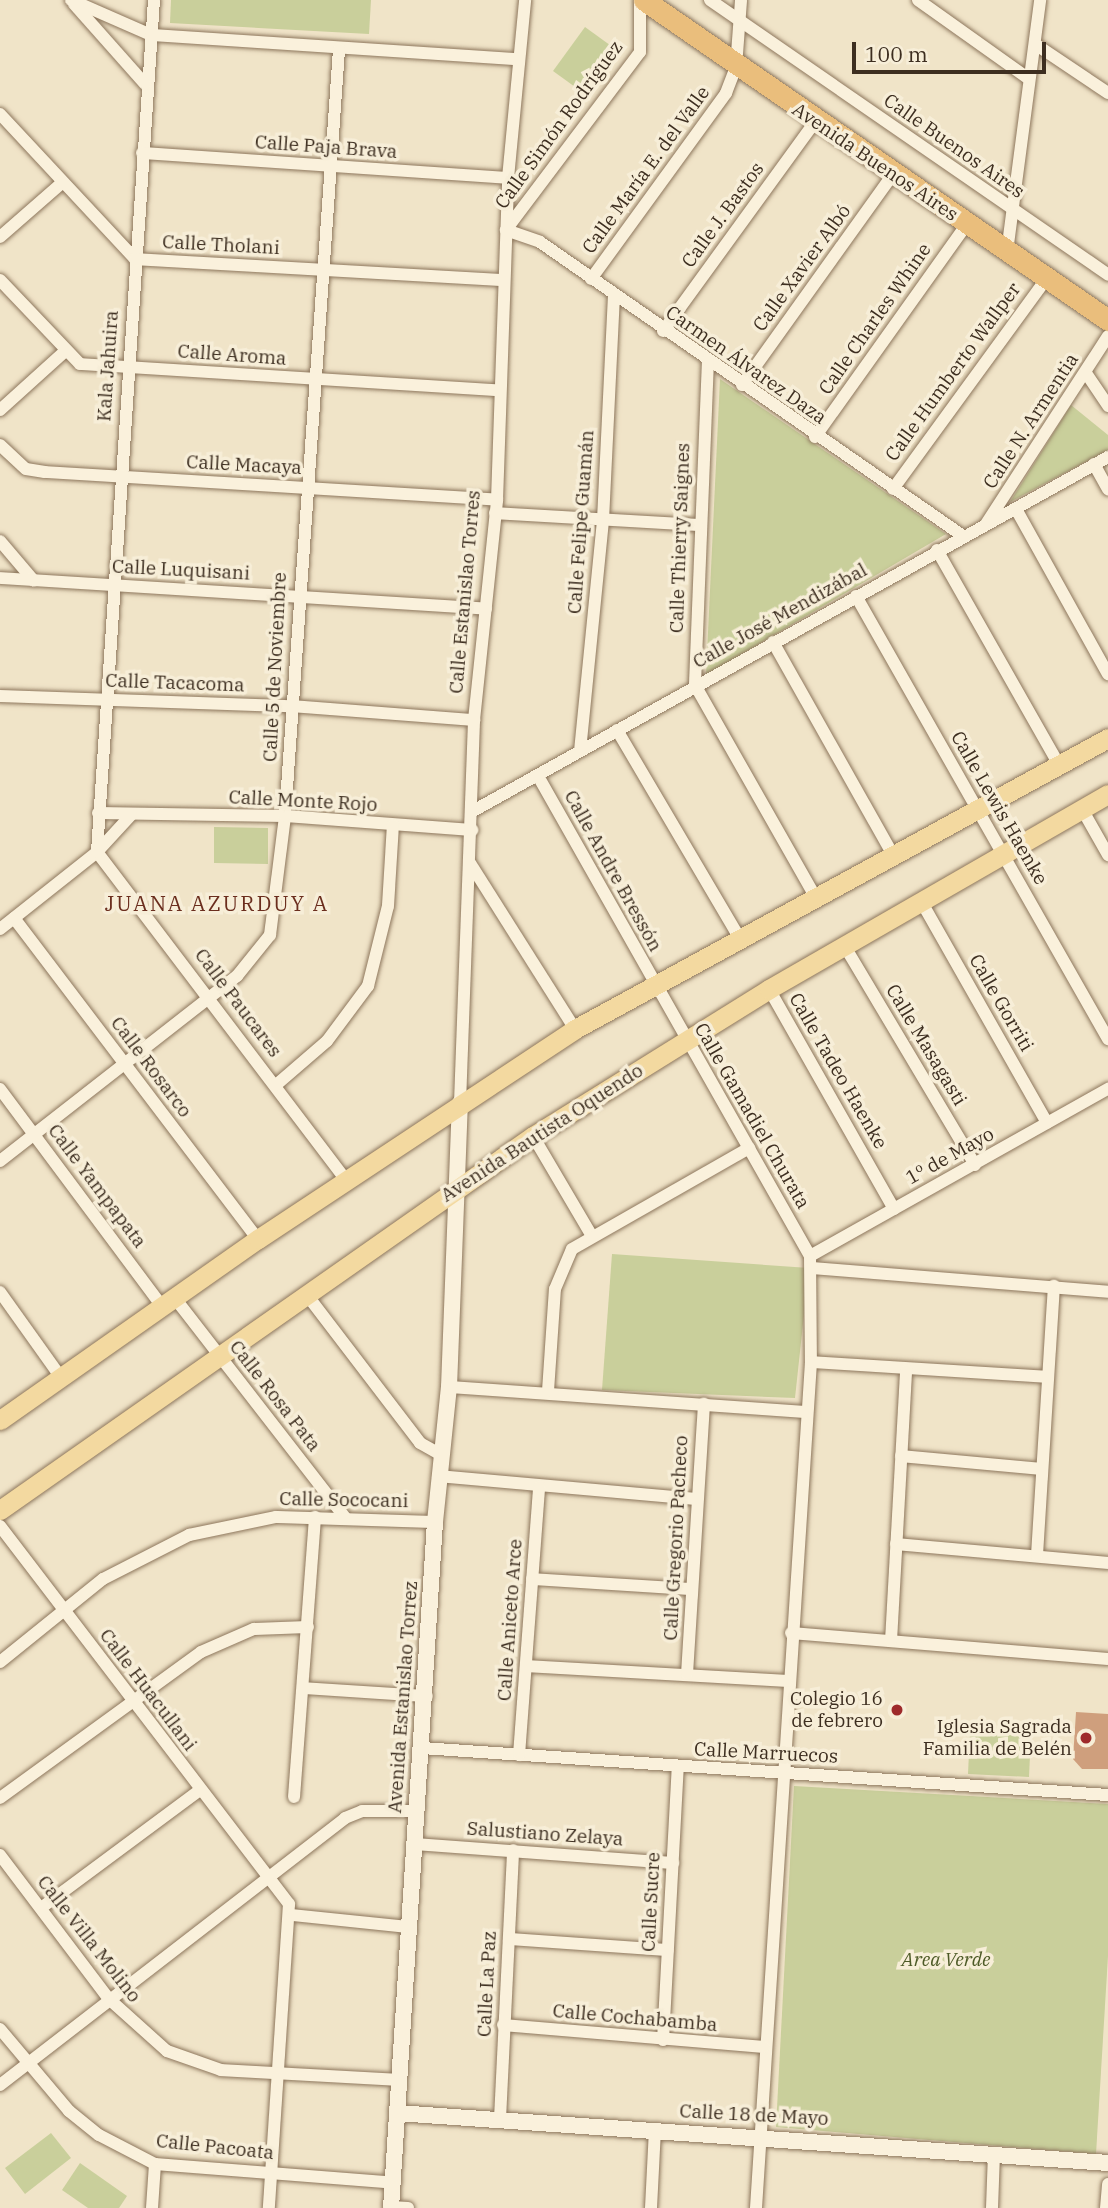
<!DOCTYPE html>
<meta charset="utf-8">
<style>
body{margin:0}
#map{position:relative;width:1108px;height:2208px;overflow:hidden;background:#f0e4c8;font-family:"IBM Plex Serif",serif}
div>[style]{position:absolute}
.green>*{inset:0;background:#c9cf9b}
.building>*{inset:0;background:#cf9f7d}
.roads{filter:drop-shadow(0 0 2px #8d765c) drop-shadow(0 0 2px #8d765c)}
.minor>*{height:12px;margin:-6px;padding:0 6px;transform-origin:6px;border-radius:6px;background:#faf1dc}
.tertiary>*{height:16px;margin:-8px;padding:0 8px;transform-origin:8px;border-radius:8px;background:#faf1dc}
.primary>*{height:19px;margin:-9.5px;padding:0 9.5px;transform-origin:9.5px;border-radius:9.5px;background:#f3d9a0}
.trunk>*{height:21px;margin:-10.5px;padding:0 10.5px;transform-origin:10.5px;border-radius:10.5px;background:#eabe7c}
.dots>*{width:19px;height:19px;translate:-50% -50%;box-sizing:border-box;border:4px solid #f7eed8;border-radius:50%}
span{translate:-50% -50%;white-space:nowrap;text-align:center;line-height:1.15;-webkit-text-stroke:7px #f7eed8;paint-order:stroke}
.street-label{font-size:19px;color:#3d2e20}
.poi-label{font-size:19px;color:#3d2e20}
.right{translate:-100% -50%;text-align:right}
.park-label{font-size:19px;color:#4d5a26;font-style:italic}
.neighbourhood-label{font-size:21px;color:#6b2e1e;letter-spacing:2px}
.scale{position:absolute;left:852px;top:42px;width:194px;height:32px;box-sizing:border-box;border:4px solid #3d2e20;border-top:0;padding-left:9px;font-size:21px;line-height:24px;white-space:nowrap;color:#3d2e20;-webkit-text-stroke:5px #f7eed8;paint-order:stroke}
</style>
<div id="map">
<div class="green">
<i style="clip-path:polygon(171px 0,371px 0,369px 34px,170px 23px)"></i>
<i style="clip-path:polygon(585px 27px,614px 48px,582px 92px,553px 71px)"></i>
<i style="clip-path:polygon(720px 379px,946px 534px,706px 675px)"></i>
<i style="clip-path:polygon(1071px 405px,1108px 435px,1108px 450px,1010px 502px)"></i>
<i style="clip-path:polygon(214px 827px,268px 828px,268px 864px,214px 863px)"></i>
<i style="clip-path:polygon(612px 1254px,809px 1268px,795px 1398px,602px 1390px)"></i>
<i style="clip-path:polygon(970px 1731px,1031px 1734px,1029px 1777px,968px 1774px)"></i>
<i style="clip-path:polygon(794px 1786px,1108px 1804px,1108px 1956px,1096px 2154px,776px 2127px)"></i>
<i style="clip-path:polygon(51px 2133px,71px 2158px,25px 2194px,5px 2168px)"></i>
<i style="clip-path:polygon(80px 2163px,127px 2196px,119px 2208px,88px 2208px,62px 2190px)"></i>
</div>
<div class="building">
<i style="clip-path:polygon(1076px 1712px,1108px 1714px,1108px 1769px,1082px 1769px,1073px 1759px)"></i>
</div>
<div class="roads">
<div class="minor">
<i style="left:71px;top:0;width:87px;rotate:23.6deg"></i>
<i style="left:151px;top:35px;width:365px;rotate:3.8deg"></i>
<i style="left:154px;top:0;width:854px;rotate:93.83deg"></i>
<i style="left:97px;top:852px;width:410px;rotate:52.8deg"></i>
<i style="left:640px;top:0;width:52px;rotate:90deg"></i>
<i style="left:640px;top:52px;width:223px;rotate:127deg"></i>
<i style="left:506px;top:230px;width:36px;rotate:19deg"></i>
<i style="left:540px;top:242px;width:515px;rotate:34.8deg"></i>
<i style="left:710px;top:0;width:484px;rotate:34.6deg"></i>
<i style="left:918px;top:0;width:136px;rotate:35.4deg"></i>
<i style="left:74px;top:4px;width:107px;rotate:48.4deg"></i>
<i style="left:1035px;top:44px;width:88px;rotate:33.9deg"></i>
<i style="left:0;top:114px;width:198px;rotate:47deg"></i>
<i style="left:135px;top:259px;width:369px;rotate:3.3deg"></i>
<i style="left:142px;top:153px;width:367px;rotate:3.9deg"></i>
<i style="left:0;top:237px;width:82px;rotate:-41.1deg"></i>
<i style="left:1007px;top:252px;width:254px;rotate:-82.5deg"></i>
<i style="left:591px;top:279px;width:230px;rotate:-54deg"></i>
<i style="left:726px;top:93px;width:28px;rotate:-69deg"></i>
<i style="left:736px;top:67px;width:67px;rotate:-85.7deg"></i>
<i style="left:0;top:280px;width:116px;rotate:46.4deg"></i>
<i style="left:80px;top:364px;width:418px;rotate:3.6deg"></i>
<i style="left:663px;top:331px;width:258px;rotate:-54deg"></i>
<i style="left:708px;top:360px;width:325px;rotate:92.3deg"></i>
<i style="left:695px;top:685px;width:243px;rotate:60.4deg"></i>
<i style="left:1086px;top:373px;width:40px;rotate:56deg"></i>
<i style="left:742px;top:385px;width:259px;rotate:-54.4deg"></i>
<i style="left:0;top:410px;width:85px;rotate:-42.1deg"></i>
<i style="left:815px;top:437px;width:262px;rotate:-54.5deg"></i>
<i style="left:0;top:445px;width:35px;rotate:43deg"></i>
<i style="left:26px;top:469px;width:19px;rotate:9deg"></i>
<i style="left:45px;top:472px;width:453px;rotate:3.5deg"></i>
<i style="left:1094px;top:464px;width:29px;rotate:61deg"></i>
<i style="left:893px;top:489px;width:260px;rotate:-53.9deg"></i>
<i style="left:1016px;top:509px;width:189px;rotate:60.9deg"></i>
<i style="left:495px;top:513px;width:202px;rotate:3.4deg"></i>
<i style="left:986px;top:524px;width:224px;rotate:-57deg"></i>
<i style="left:0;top:541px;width:52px;rotate:49.6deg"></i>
<i style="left:937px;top:550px;width:247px;rotate:60.4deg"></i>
<i style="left:0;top:578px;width:487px;rotate:3.6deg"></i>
<i style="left:856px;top:596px;width:510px;rotate:60.37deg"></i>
<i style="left:773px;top:642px;width:244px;rotate:60.6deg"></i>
<i style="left:0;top:696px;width:291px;rotate:2deg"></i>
<i style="left:291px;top:706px;width:184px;rotate:4.4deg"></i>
<i style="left:617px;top:730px;width:243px;rotate:59.5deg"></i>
<i style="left:580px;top:751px;width:232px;rotate:-84.3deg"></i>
<i style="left:603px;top:520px;width:225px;rotate:-87.2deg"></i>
<i style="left:538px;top:776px;width:552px;rotate:60.46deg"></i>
<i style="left:810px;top:1256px;width:106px;rotate:89.5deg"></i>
<i style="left:811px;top:1362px;width:848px;rotate:93.72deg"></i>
<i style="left:1082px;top:809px;width:53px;rotate:60.5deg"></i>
<i style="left:473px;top:811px;width:727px;rotate:-29.14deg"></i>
<i style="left:98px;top:813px;width:187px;rotate:0.9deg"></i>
<i style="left:285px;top:816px;width:188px;rotate:4.3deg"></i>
<i style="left:470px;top:863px;width:196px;rotate:57.7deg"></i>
<i style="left:921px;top:901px;width:255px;rotate:60.4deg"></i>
<i style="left:14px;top:918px;width:403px;rotate:52.8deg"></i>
<i style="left:0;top:929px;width:124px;rotate:-38.4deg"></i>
<i style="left:97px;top:852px;width:50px;rotate:-47.4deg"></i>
<i style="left:844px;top:945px;width:256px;rotate:59.2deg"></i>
<i style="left:769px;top:989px;width:253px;rotate:60.4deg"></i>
<i style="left:276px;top:1085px;width:67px;rotate:-40.8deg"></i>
<i style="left:327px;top:1041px;width:69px;rotate:-53.3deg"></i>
<i style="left:368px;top:986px;width:82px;rotate:-76deg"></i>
<i style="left:388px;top:906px;width:81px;rotate:-86.5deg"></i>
<i style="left:0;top:1089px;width:269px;rotate:53.3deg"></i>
<i style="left:460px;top:1103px;width:383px;rotate:-87.9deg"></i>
<i style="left:474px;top:720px;width:221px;rotate:-84deg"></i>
<i style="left:497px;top:500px;width:322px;rotate:-88deg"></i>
<i style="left:508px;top:178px;width:179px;rotate:-84.5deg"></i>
<i style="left:533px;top:1136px;width:116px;rotate:59.5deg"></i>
<i style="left:0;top:1161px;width:301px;rotate:-38deg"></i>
<i style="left:237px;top:976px;width:53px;rotate:-51.2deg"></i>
<i style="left:270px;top:935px;width:120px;rotate:-82.8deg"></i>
<i style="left:285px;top:816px;width:769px;rotate:-85.97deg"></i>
<i style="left:810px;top:1256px;width:342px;rotate:-29.3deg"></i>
<i style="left:812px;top:1268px;width:297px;rotate:4.6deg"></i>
<i style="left:0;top:1292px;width:103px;rotate:54.5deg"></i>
<i style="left:307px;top:1295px;width:186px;rotate:52.6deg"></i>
<i style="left:420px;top:1443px;width:23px;rotate:29deg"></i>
<i style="left:174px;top:1297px;width:281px;rotate:52.2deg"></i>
<i style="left:811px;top:1362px;width:237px;rotate:3.6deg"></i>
<i style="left:449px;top:1387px;width:358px;rotate:4deg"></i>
<i style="left:548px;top:1391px;width:102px;rotate:-86.1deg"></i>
<i style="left:555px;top:1289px;width:43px;rotate:-67deg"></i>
<i style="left:572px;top:1249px;width:204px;rotate:-29.7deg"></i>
<i style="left:901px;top:1456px;width:141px;rotate:5.3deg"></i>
<i style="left:438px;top:1476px;width:259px;rotate:5.1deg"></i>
<i style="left:0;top:1526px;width:476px;rotate:52.6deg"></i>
<i style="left:289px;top:1904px;width:305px;rotate:93.8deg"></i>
<i style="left:896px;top:1544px;width:213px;rotate:5.1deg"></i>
<i style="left:1037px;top:1555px;width:270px;rotate:-86.4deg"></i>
<i style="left:532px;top:1579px;width:160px;rotate:3.6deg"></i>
<i style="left:791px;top:1633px;width:318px;rotate:4.7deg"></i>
<i style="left:891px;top:1641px;width:271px;rotate:-86.8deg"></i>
<i style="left:0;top:1662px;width:132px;rotate:-38.9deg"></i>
<i style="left:103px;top:1579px;width:97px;rotate:-27.1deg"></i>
<i style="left:189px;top:1535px;width:89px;rotate:-11.7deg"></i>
<i style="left:276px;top:1517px;width:159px;rotate:1.8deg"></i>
<i style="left:527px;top:1666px;width:260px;rotate:3.3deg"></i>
<i style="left:687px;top:1674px;width:271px;rotate:-86.4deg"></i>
<i style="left:303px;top:1688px;width:124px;rotate:3.7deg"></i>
<i style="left:422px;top:1748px;width:688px;rotate:3.92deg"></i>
<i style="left:519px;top:1755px;width:269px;rotate:-85.7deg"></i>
<i style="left:294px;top:1797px;width:281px;rotate:-85.7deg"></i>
<i style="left:0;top:1798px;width:248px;rotate:-36deg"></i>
<i style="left:201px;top:1652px;width:58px;rotate:-23.5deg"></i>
<i style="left:254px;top:1629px;width:54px;rotate:-2.1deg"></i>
<i style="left:414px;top:1844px;width:260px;rotate:4.2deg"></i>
<i style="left:0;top:1855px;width:181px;rotate:52.9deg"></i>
<i style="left:109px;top:1999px;width:78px;rotate:41.9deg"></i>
<i style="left:167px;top:2051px;width:57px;rotate:19.4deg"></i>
<i style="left:221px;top:2070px;width:178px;rotate:3.2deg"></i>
<i style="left:41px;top:1908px;width:198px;rotate:-36.6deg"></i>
<i style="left:292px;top:1915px;width:118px;rotate:5.9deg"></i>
<i style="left:509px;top:1939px;width:159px;rotate:4deg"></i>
<i style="left:503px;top:2025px;width:262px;rotate:4.8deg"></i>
<i style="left:0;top:2029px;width:107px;rotate:49.9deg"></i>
<i style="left:69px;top:2111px;width:38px;rotate:39deg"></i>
<i style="left:99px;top:2135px;width:63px;rotate:27.4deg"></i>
<i style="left:155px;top:2164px;width:240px;rotate:4.5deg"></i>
<i style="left:663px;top:2040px;width:273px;rotate:-86.9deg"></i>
<i style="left:0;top:2085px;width:436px;rotate:-37.7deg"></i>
<i style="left:345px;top:1818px;width:18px;rotate:-22deg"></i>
<i style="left:362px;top:1811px;width:55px"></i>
<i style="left:500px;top:2119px;width:269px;rotate:-87.2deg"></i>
<i style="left:391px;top:2207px;width:17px;rotate:3deg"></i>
<i style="left:152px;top:2208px;width:44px;rotate:-86.1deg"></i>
<i style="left:651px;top:2208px;width:78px;rotate:-87.1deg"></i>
<i style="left:992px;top:2208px;width:55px;rotate:-87.9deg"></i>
<i style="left:1106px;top:2208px;width:24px;rotate:-85deg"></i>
</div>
<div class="tertiary">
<i style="left:397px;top:2113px;width:713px;rotate:4.02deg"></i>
<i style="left:391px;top:2208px;width:687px;rotate:-86.33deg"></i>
<i style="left:435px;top:1522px;width:136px;rotate:-84.1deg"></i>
<i style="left:449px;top:1387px;width:284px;rotate:-87.8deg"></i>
</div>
<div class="primary">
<i style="left:0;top:1420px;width:315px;rotate:-35.1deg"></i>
<i style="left:258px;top:1239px;width:380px;rotate:-33.5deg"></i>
<i style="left:575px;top:1029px;width:607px;rotate:-28.63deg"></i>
<i style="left:0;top:1510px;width:651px;rotate:-35.06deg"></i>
<i style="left:533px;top:1136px;width:278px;rotate:-31.9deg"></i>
<i style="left:769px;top:989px;width:391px;rotate:-29.9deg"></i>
</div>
<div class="trunk">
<i style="left:644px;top:0;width:564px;rotate:34.59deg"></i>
</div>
</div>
<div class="dots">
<i style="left:897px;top:1710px;background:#9e2a2b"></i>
<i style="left:1086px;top:1738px;background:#9e2a2b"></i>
</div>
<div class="street-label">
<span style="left:559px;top:125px;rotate:-54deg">Calle Simón Rodríguez</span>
<span style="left:954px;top:146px;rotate:35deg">Calle Buenos Aires</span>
<span style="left:326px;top:147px;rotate:4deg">Calle Paja Brava</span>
<span style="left:875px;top:162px;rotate:34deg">Avenida Buenos Aires</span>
<span style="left:646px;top:170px;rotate:-54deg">Calle María E. del Valle</span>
<span style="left:723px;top:215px;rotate:-54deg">Calle J. Bastos</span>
<span style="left:221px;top:245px;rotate:3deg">Calle Tholani</span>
<span style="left:802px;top:268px;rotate:-54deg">Calle Xavier Albó</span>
<span style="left:875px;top:319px;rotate:-55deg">Calle Charles Whine</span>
<span style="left:232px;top:355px;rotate:4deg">Calle Aroma</span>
<span style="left:746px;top:365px;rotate:35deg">Carmen Álvarez Daza</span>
<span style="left:108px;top:366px;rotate:-86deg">Kala Jahuira</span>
<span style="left:953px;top:372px;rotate:-54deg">Calle Humberto Wallper</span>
<span style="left:1031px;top:421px;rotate:-57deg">Calle N. Armentia</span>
<span style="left:244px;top:465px;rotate:3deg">Calle Macaya</span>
<span style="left:581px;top:522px;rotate:-86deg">Calle Felipe Guamán</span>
<span style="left:680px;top:538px;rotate:-88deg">Calle Thierry Saignes</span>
<span style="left:181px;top:570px;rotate:3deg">Calle Luquisani</span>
<span style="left:465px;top:592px;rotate:-85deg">Calle Estanislao Torres</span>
<span style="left:780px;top:616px;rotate:-29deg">Calle José Mendizábal</span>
<span style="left:275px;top:667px;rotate:-87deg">Calle 5 de Noviembre</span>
<span style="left:175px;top:683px;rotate:2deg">Calle Tacacoma</span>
<span style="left:303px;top:801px;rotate:3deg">Calle Monte Rojo</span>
<span style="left:999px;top:808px;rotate:60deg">Calle Lewis Haenke</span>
<span style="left:613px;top:871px;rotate:61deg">Calle Andre Bressón</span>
<span style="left:238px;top:1003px;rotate:53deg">Calle Paucares</span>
<span style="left:1001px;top:1003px;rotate:60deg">Calle Gorriti</span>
<span style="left:926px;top:1045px;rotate:59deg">Calle Masagasti</span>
<span style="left:151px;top:1067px;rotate:53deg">Calle Rosarco</span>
<span style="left:838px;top:1071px;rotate:60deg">Calle Tadeo Haenke</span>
<span style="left:752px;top:1116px;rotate:60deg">Calle Gamadiel Churata</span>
<span style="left:542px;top:1133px;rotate:-33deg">Avenida Bautista Oquendo</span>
<span style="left:950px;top:1156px;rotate:-29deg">1º de Mayo</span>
<span style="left:97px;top:1186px;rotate:53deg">Calle Yampapata</span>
<span style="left:275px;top:1396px;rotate:52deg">Calle Rosa Pata</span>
<span style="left:344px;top:1500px;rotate:1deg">Calle Sococani</span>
<span style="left:676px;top:1538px;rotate:-87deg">Calle Gregorio Pacheco</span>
<span style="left:510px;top:1620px;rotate:-86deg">Calle Aniceto Arce</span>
<span style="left:148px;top:1690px;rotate:53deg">Calle Huacullani</span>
<span style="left:403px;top:1697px;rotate:-86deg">Avenida Estanislao Torrez</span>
<span style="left:766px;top:1753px;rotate:3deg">Calle Marruecos</span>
<span style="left:545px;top:1834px;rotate:4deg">Salustiano Zelaya</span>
<span style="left:651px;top:1902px;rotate:-87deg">Calle Sucre</span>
<span style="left:89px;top:1939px;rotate:52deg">Calle Villa Molino</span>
<span style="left:487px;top:1984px;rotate:-87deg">Calle La Paz</span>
<span style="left:635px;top:2018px;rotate:5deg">Calle Cochabamba</span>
<span style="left:754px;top:2115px;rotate:3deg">Calle 18 de Mayo</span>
<span style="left:215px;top:2147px;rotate:6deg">Calle Pacoata</span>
</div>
<div class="poi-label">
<span class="right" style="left:883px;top:1710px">Colegio 16<br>de febrero</span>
<span class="right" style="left:1072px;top:1738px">Iglesia Sagrada<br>Familia de Belén</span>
</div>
<div class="park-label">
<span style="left:946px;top:1960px">Area Verde</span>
</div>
<div class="neighbourhood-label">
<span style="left:217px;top:903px">JUANA AZURDUY A</span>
</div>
<div class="scale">100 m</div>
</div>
